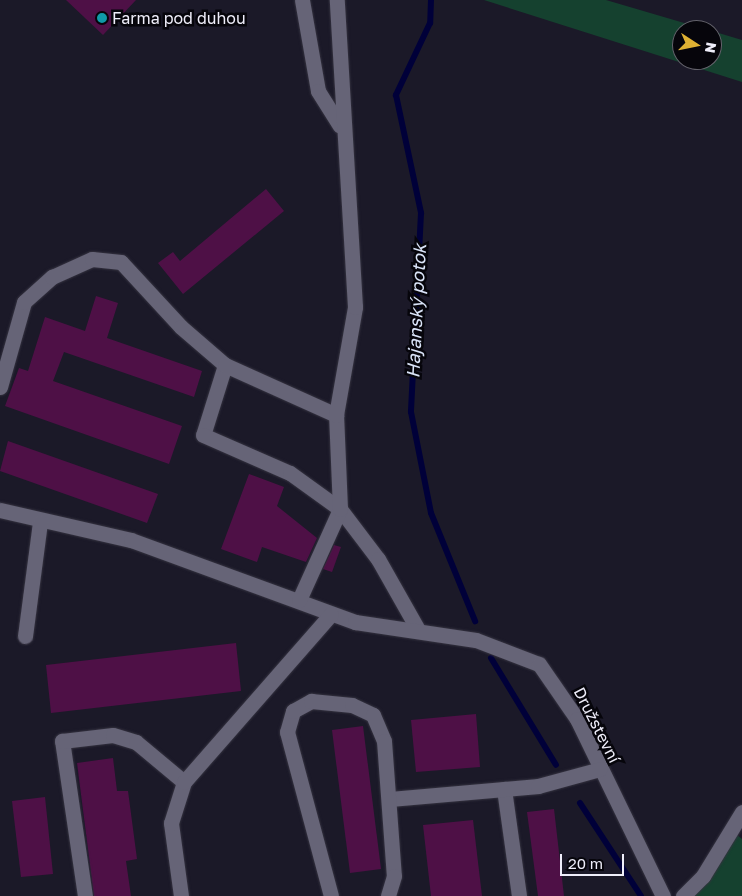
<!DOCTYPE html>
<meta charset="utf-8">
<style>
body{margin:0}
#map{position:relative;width:742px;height:896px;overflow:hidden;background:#1b1928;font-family:"Golos Text",sans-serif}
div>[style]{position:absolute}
.green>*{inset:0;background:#15412f}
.stream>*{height:6px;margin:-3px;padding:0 3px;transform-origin:3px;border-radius:3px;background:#000039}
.building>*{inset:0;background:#4e1046}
.roads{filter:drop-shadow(0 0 1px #353340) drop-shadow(0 0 1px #353340)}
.minor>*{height:15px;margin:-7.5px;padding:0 7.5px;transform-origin:7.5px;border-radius:7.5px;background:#666477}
.dots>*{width:14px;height:14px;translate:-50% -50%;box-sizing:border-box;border:2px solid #06050b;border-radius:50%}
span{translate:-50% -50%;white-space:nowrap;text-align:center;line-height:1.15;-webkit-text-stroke:5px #06050b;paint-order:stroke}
.poi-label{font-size:16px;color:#efeefa}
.left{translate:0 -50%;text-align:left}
.street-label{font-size:16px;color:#efeefa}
.water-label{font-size:18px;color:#dae4f8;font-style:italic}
.north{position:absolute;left:672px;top:20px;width:50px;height:50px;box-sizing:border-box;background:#06050b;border:1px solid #63626b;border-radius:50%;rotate:101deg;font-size:14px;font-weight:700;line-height:20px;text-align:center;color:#efeefa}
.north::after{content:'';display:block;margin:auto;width:18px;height:22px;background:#dfb133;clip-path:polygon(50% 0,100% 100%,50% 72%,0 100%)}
.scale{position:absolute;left:560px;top:854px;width:64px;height:22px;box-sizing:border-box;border:2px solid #efeefa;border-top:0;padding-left:6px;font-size:15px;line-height:18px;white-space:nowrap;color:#efeefa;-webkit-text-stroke:4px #06050b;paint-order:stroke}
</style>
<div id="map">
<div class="green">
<i style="clip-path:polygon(484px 0,606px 0,708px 30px,682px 30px,682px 60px,712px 60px,712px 31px,742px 40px,742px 82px)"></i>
<i style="clip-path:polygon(736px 834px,742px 839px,742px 896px,693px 896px)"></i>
</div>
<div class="stream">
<i style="left:431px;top:0;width:23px;rotate:92deg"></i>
<i style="left:430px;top:23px;width:80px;rotate:115.3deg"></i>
<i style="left:396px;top:95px;width:121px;rotate:78deg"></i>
<i style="left:421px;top:213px;width:199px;rotate:92.9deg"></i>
<i style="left:411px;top:412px;width:103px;rotate:78.8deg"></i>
<i style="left:431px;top:513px;width:117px;rotate:67.8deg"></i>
<i style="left:491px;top:658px;width:125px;rotate:58.7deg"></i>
<i style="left:580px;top:803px;width:111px;rotate:56.7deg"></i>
</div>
<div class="building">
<i style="clip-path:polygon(66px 0,136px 0,103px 35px)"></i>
<i style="clip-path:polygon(266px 189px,284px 211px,183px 294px,158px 263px,173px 252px,180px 261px)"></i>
<i style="clip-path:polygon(96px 296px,118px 303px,107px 338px,202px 371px,194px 397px,64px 352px,53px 381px,182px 426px,169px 464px,5px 406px,19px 368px,28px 371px,45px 317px,85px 331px)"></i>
<i style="clip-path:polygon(8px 441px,158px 494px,147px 523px,0 471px)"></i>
<i style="clip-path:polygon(249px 474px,284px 487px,277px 506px,317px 538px,306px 562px,262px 547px,257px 562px,221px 549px)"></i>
<i style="clip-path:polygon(334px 545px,341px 547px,332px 572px,323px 569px)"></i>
<i style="clip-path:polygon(236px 643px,241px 691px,51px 713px,46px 665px)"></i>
<i style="clip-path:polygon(476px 714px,480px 767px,416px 772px,411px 720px)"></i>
<i style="clip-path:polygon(363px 726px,381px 869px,350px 873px,332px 730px)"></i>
<i style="clip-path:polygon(113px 758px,117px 791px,128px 791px,137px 859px,126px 861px,131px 896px,94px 896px,77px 763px)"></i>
<i style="clip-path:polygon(45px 797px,53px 874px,21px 877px,12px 801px)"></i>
<i style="clip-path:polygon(554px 809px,564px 896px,538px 896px,527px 812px)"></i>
<i style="clip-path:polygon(473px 820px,482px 896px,431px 896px,423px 825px)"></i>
</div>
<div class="roads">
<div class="minor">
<i style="left:302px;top:0;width:92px;rotate:80deg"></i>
<i style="left:318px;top:91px;width:41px;rotate:57.8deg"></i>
<i style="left:225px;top:365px;width:73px;rotate:107.4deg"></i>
<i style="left:203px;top:435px;width:95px;rotate:23.6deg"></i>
<i style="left:290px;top:473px;width:62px;rotate:35.8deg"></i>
<i style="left:340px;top:509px;width:63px;rotate:52.8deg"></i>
<i style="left:378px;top:559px;width:79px;rotate:60.5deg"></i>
<i style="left:0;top:387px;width:88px;rotate:-74.2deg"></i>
<i style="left:24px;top:302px;width:38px;rotate:-42deg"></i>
<i style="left:52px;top:277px;width:44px;rotate:-24.2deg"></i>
<i style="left:92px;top:259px;width:29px;rotate:6deg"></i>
<i style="left:121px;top:262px;width:88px;rotate:47.3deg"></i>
<i style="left:181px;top:327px;width:58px;rotate:40.8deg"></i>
<i style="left:225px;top:365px;width:122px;rotate:24.2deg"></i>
<i style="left:0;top:510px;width:134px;rotate:12.9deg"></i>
<i style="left:131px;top:540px;width:239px;rotate:20.1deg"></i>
<i style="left:355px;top:622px;width:122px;rotate:8.5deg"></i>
<i style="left:476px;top:640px;width:67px;rotate:20.9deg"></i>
<i style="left:539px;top:664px;width:67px;rotate:55.4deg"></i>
<i style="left:577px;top:719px;width:197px;rotate:64.1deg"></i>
<i style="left:299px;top:600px;width:100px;rotate:-65.7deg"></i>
<i style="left:340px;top:509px;width:94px;rotate:-92.4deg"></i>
<i style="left:336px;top:415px;width:110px;rotate:-80deg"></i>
<i style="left:355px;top:307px;width:308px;rotate:-93.4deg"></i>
<i style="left:25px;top:636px;width:115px;rotate:-82.5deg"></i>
<i style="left:504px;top:789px;width:108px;rotate:82deg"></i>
<i style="left:390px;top:799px;width:149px;rotate:-5deg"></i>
<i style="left:538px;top:786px;width:64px;rotate:-15.3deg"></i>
<i style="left:85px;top:896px;width:157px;rotate:-98.4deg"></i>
<i style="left:62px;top:741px;width:51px;rotate:-6.7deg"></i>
<i style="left:113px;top:735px;width:24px;rotate:17deg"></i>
<i style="left:136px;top:742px;width:62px;rotate:39.8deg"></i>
<i style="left:181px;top:896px;width:74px;rotate:-97.8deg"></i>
<i style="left:171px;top:823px;width:43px;rotate:-72.4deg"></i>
<i style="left:184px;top:782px;width:223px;rotate:-48.8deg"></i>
<i style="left:331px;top:896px;width:170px;rotate:-105deg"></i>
<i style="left:287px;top:732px;width:22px;rotate:-74deg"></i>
<i style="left:293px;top:711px;width:21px;rotate:-29deg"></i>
<i style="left:311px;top:701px;width:41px;rotate:5.6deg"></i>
<i style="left:352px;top:705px;width:23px;rotate:25deg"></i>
<i style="left:373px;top:715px;width:28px;rotate:67deg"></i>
<i style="left:384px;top:741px;width:135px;rotate:85.8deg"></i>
<i style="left:394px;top:876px;width:21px;rotate:107deg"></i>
<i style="left:683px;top:896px;width:28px;rotate:-45deg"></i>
<i style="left:703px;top:876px;width:75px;rotate:-58.6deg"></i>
</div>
</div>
<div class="dots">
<i style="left:102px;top:18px;background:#0f9aa8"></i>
</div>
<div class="poi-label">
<span class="left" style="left:112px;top:18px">Farma pod duhou</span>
</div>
<div class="street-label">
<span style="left:597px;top:725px;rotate:63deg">Družstevní</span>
</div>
<div class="water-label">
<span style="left:416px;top:311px;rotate:-87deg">Hajanský potok</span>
</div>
<div class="north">N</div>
<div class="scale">20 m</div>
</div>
